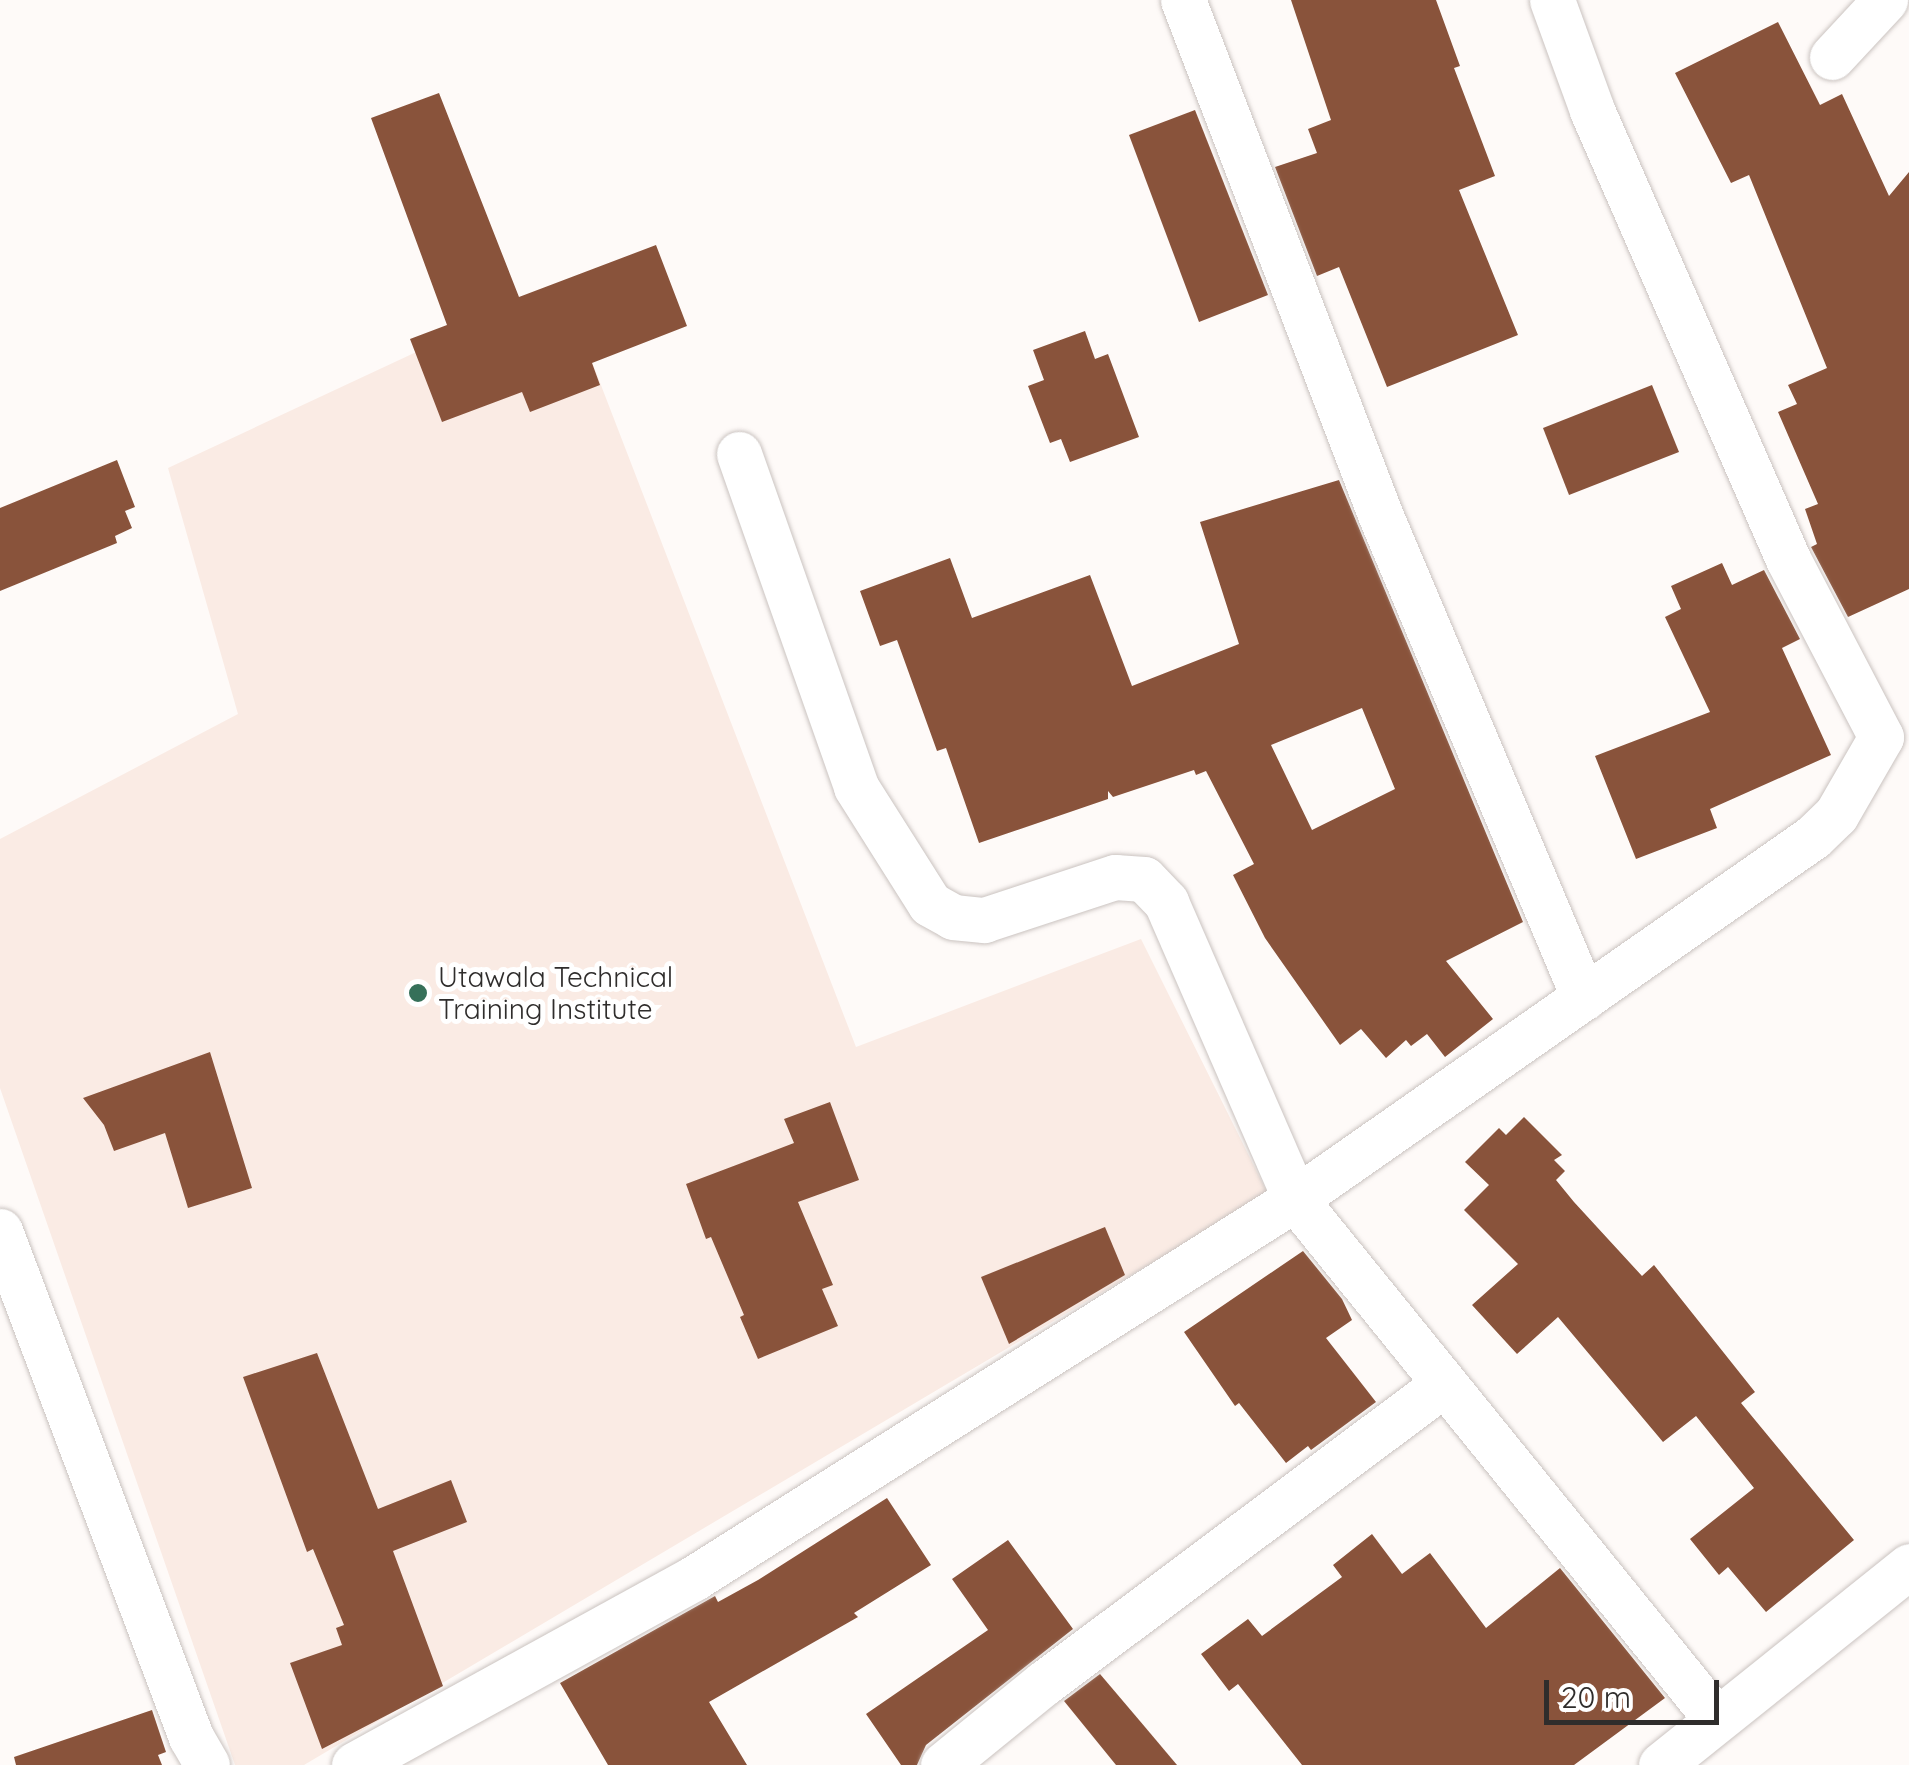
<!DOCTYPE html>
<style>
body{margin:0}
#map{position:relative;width:1909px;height:1765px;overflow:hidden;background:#fefaf8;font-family:Quicksand,sans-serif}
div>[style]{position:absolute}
.built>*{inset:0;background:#faebe4}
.building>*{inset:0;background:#89533b}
.roads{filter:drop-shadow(0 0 2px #cac3c0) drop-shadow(0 0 2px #cac3c0)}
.minor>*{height:45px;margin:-22.5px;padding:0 22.5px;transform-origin:22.5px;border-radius:22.5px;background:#fff}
.dots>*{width:28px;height:28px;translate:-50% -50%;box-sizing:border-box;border:5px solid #fff;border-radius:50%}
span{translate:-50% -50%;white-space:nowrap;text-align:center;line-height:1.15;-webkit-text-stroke:10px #fff;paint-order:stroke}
.poi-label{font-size:28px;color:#2f2d2c}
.left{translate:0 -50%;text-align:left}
.scale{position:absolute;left:1544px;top:1680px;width:175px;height:45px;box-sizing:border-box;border:5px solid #2f2d2c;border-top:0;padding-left:12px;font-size:30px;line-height:35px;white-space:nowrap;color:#2f2d2c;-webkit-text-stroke:8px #fff;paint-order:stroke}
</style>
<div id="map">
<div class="built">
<i style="clip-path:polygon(562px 284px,856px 1047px,1141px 939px,1268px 1194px,304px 1765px,235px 1765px,0 1088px,0 839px,238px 714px,168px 468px)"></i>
</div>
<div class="building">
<i style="clip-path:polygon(1291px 0,1436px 0,1460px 66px,1454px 68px,1495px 176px,1459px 190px,1518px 335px,1387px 387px,1339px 267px,1317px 276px,1275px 167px,1317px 153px,1308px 129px,1331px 120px)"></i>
<i style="clip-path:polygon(1778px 22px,1820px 105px,1842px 94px,1889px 196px,1909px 172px,1909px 589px,1848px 617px,1811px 547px,1817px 544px,1805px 509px,1818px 504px,1778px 412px,1797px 404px,1788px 385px,1827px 368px,1749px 175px,1731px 183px,1675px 73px)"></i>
<i style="clip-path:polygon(439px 93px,519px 297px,656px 245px,687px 326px,592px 363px,600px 385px,530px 412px,522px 392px,442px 422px,410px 339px,447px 325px,371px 118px)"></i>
<i style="clip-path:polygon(1195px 110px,1268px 295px,1199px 322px,1129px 135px)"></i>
<i style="clip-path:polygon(1085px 331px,1095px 359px,1108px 354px,1139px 437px,1070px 462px,1061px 439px,1050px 443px,1028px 386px,1044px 380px,1033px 350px)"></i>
<i style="clip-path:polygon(1652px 385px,1679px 452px,1569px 495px,1543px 428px)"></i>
<i style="clip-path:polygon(117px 460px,135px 507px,125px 511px,132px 528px,115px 536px,117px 543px,0 591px,0 508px)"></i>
<i style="clip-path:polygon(evenodd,1339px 480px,1523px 922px,1446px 961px,1493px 1019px,1445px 1057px,1427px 1034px,1411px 1046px,1406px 1040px,1386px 1058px,1361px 1029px,1340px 1045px,1265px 938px,1233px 875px,1254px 864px,1206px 771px,1196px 775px,1194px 770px,1113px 797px,1108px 791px,1108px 799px,979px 843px,946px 748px,937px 751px,897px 640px,880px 646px,860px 591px,950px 558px,972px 618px,1090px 575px,1132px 686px,1239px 644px,1200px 522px,1339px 480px,1362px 708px,1395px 789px,1312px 830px,1271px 745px,1362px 708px)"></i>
<i style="clip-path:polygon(1722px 563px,1732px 585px,1764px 570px,1800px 639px,1782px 648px,1831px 755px,1710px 809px,1717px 828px,1636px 859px,1595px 756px,1710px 712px,1665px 617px,1681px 609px,1671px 586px)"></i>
<i style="clip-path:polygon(210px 1052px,252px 1188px,188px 1208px,165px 1133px,114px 1151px,104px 1125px,83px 1098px)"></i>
<i style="clip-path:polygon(830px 1102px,859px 1180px,798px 1202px,833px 1285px,822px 1289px,838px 1326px,758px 1359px,740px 1317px,744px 1315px,711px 1237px,706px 1239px,686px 1184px,794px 1143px,784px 1119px)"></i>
<i style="clip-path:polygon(1524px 1117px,1562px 1155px,1554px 1160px,1565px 1171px,1556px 1180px,1574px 1202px,1642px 1276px,1654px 1265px,1755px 1392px,1741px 1403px,1854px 1540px,1766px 1612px,1728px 1567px,1719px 1575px,1690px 1539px,1754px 1488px,1696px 1416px,1663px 1442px,1558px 1317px,1517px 1354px,1472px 1305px,1518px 1264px,1464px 1210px,1489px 1185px,1465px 1162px,1499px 1128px,1506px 1135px)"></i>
<i style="clip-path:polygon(1105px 1227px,1125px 1275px,1009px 1344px,981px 1277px)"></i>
<i style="clip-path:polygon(1303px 1251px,1342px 1299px,1352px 1320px,1326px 1338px,1376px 1402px,1311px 1450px,1308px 1446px,1286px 1463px,1239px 1403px,1235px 1406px,1184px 1332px)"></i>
<i style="clip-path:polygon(317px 1353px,378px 1509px,451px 1480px,467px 1522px,393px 1551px,443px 1686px,322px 1749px,290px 1663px,342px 1645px,336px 1628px,344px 1625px,313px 1549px,307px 1552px,243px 1377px)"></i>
<i style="clip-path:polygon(887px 1498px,931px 1565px,854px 1613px,858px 1617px,709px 1702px,747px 1765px,608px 1765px,560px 1683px,715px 1596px,718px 1602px,758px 1580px)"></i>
<i style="clip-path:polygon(1372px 1534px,1402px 1574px,1430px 1553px,1486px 1628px,1560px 1568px,1665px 1698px,1574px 1765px,1302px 1765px,1238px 1684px,1229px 1691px,1201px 1654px,1248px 1619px,1262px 1636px,1342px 1577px,1333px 1565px)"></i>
<i style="clip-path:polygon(1008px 1540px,1073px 1629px,926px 1745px,917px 1765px,901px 1765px,866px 1714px,988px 1630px,952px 1579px)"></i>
<i style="clip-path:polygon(1100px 1674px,1145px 1727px,1177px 1765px,1116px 1765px,1064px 1701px)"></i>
<i style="clip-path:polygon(152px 1710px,166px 1752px,158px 1755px,162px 1765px,16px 1765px,14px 1757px)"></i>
</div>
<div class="roads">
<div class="minor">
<i style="left:1183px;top:0;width:550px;rotate:69.03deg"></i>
<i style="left:1380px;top:514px;width:525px;rotate:67.15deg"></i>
<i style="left:1832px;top:57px;width:78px;rotate:-47.1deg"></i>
<i style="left:739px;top:454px;width:353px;rotate:70.6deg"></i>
<i style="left:856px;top:787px;width:138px;rotate:57.7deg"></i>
<i style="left:930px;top:904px;width:26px;rotate:29deg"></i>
<i style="left:953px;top:917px;width:31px;rotate:6deg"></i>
<i style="left:984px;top:920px;width:138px;rotate:-18.2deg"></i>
<i style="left:1115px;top:877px;width:29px;rotate:4deg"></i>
<i style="left:1144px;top:879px;width:32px;rotate:46deg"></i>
<i style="left:1166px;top:902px;width:324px;rotate:66.5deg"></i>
<i style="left:1295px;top:1199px;width:670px;rotate:50.99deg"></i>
<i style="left:0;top:1231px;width:541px;rotate:69.32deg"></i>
<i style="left:191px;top:1737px;width:32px;rotate:60deg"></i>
<i style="left:354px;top:1765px;width:388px;rotate:-28.8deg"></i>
<i style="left:694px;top:1578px;width:711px;rotate:-32.24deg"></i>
<i style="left:1295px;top:1199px;width:632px;rotate:-34.95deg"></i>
<i style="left:1813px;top:837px;width:32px;rotate:-44deg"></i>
<i style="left:1836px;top:815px;width:90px;rotate:-60deg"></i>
<i style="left:1881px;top:737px;width:201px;rotate:-117.6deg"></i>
<i style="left:1788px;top:559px;width:490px;rotate:-113.6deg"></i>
<i style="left:1592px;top:110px;width:117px;rotate:-110deg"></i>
<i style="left:943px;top:1765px;width:130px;rotate:-39.1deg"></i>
<i style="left:1044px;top:1683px;width:499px;rotate:-36.8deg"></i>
<i style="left:1661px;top:1765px;width:318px;rotate:-38.7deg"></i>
</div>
</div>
<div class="dots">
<i style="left:418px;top:993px;background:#367059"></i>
</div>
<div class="poi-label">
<span class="left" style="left:438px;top:993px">Utawala Technical<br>Training Institute</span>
</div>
<div class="scale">20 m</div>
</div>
